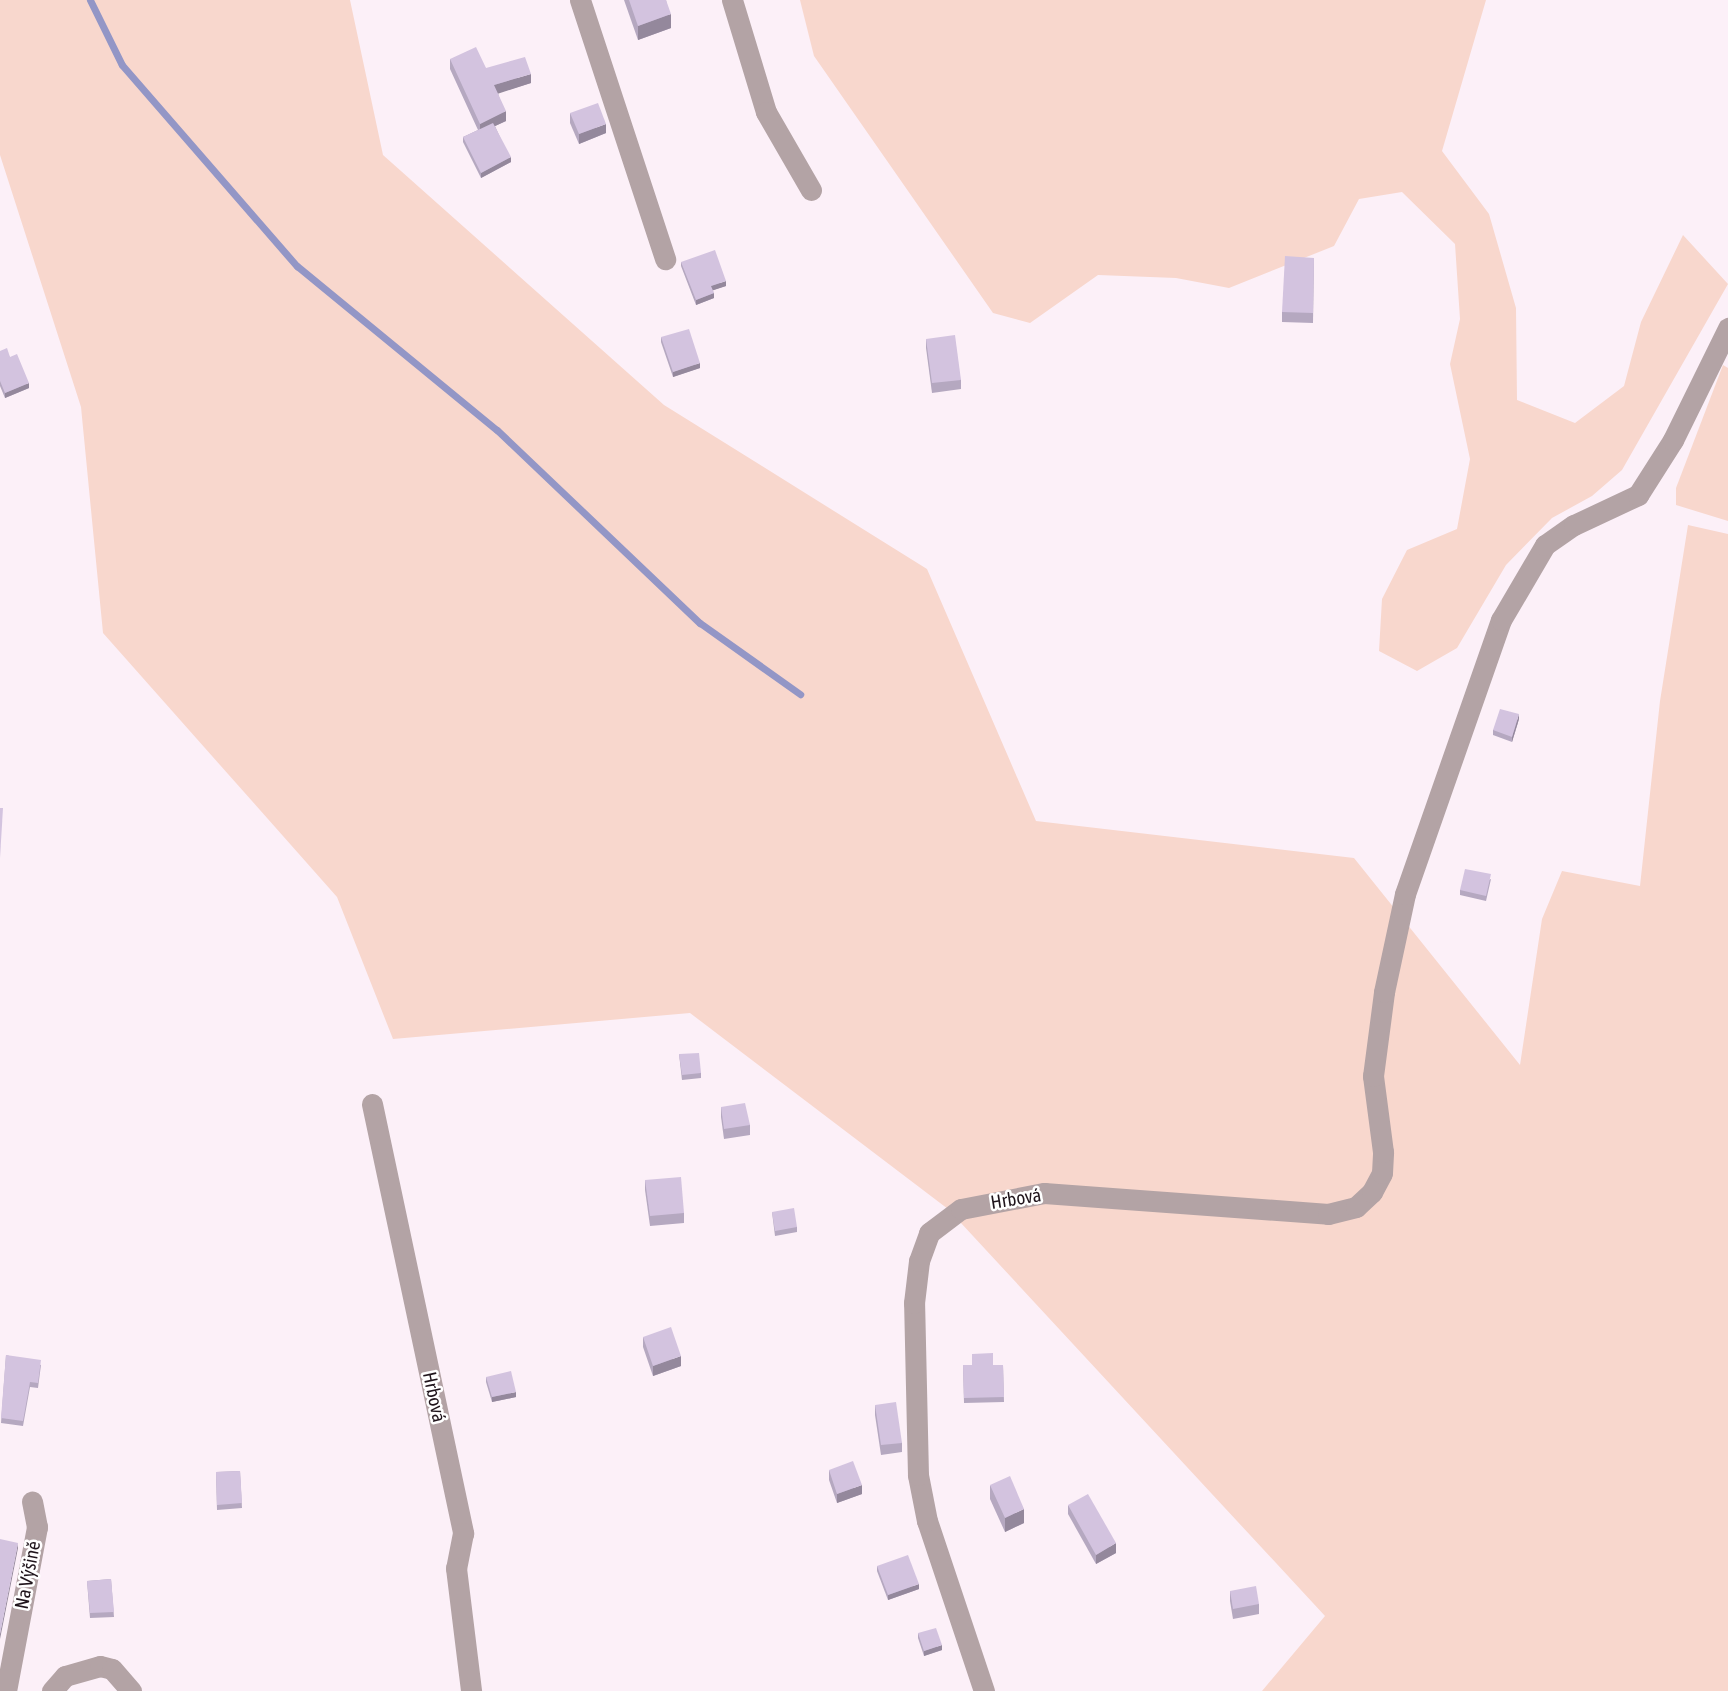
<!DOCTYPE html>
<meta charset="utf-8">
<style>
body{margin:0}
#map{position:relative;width:1728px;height:1691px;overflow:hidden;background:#fcf0f8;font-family:"Asap Condensed",sans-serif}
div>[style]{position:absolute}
.green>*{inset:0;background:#f8d7cd}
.stream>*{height:7px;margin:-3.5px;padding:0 3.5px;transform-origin:3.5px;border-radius:3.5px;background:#9396c6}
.minor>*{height:21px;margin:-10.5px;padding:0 10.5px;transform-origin:10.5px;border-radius:10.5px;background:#b3a3a5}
.wall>*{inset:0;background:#b5a8c0}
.shaded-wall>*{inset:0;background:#94889c}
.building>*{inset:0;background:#d3c3df}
span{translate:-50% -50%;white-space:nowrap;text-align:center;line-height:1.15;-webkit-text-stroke:5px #fff;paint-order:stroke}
.street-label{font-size:19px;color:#20151c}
</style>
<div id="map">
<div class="green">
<i style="clip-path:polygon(0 0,350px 0,383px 155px,664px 405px,927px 569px,1036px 821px,1354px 858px,1520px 1065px,1542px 919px,1562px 871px,1640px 886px,1660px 701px,1688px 525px,1728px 534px,1728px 1691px,1262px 1691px,1325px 1616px,948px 1209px,690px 1013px,393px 1039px,337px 897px,103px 633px,81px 407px,0 155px)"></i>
<i style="clip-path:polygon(800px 0,1486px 0,1442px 151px,1489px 214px,1516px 308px,1517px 400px,1575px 423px,1624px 386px,1641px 322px,1683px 235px,1728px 284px,1622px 470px,1592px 496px,1552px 518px,1506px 565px,1457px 648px,1417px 671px,1379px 651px,1382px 599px,1407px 550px,1457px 529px,1470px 459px,1450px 364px,1460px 319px,1455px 244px,1402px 192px,1359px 199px,1334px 246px,1229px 288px,1176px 278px,1098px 275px,1030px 323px,993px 313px,814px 56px)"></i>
<i style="clip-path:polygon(1723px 365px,1728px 368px,1728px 521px,1676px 505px,1676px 488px)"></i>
</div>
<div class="stream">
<i style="left:90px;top:0;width:72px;rotate:63.8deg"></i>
<i style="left:122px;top:65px;width:267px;rotate:49deg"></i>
<i style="left:297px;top:266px;width:259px;rotate:39.4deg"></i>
<i style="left:497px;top:430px;width:280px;rotate:43.6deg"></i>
<i style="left:700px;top:623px;width:123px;rotate:35.4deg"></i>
</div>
<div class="minor">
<i style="left:580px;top:0;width:273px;rotate:71.8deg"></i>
<i style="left:732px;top:0;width:117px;rotate:73.1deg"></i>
<i style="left:766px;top:112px;width:90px;rotate:60deg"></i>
<i style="left:372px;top:1104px;width:439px;rotate:78deg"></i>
<i style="left:463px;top:1533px;width:36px;rotate:101deg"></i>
<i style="left:456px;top:1568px;width:124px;rotate:83deg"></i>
<i style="left:6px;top:1691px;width:167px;rotate:-79.3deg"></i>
<i style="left:37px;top:1527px;width:26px;rotate:-101deg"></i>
<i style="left:52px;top:1691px;width:20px;rotate:-49deg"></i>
<i style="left:65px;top:1676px;width:36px;rotate:-16deg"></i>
<i style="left:100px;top:1666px;width:12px;rotate:14deg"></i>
<i style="left:112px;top:1669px;width:29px;rotate:49deg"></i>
<i style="left:984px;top:1691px;width:179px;rotate:-108.5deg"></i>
<i style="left:927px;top:1521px;width:47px;rotate:-101.1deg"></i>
<i style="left:918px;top:1475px;width:172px;rotate:-91.3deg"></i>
<i style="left:914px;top:1303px;width:42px;rotate:-83.2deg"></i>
<i style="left:919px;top:1261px;width:30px;rotate:-70deg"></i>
<i style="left:929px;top:1233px;width:40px;rotate:-37deg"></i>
<i style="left:961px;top:1209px;width:85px;rotate:-10.9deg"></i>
<i style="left:1044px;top:1193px;width:285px;rotate:4.2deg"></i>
<i style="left:1328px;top:1214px;width:29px;rotate:-14deg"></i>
<i style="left:1356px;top:1207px;width:22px;rotate:-43deg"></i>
<i style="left:1372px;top:1192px;width:21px;rotate:-62deg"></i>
<i style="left:1382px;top:1173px;width:21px;rotate:-87deg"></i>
<i style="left:1383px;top:1152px;width:77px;rotate:-97.5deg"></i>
<i style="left:1373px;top:1076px;width:85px;rotate:-82.5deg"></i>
<i style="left:1384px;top:992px;width:100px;rotate:-77.9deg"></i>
<i style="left:1405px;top:894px;width:290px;rotate:-70.7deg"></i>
<i style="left:1501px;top:620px;width:87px;rotate:-59.6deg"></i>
<i style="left:1545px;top:545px;width:35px;rotate:-35deg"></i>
<i style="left:1574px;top:525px;width:71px;rotate:-25.1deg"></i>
<i style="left:1638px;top:495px;width:65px;rotate:-57.5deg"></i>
<i style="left:1673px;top:440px;width:125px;rotate:-63.8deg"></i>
</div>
<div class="wall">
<i style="clip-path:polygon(624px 0,666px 0,671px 28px,638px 40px)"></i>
<i style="clip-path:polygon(450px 59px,486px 68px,531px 83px,498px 93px,506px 121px,495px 126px,511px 162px,481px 178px,463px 142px,463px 137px,478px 130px,450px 69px)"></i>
<i style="clip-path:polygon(570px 113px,606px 133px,579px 144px,570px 123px)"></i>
<i style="clip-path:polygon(1314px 258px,1313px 323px,1282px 322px,1282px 312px)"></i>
<i style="clip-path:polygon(681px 262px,726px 286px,713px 290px,714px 298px,696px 305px,681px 266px)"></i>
<i style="clip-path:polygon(661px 337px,700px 368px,673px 377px,661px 342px)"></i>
<i style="clip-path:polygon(926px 339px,961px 380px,961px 389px,932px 393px,926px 348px)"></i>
<i style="clip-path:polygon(0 351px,10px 357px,29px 388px,5px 398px,0 386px)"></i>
<i style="clip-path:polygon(1519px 719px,1512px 742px,1493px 735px,1493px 730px)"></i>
<i style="clip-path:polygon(1491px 879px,1486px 901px,1460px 895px,1460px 890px)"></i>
<i style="clip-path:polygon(679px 1054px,701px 1073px,701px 1078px,682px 1080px)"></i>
<i style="clip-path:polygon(721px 1107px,750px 1125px,750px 1135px,724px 1139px,721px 1117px)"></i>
<i style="clip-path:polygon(645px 1180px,684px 1213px,684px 1223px,650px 1226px,645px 1190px)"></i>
<i style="clip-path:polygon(772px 1212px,797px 1227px,797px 1232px,775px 1236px)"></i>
<i style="clip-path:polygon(643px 1337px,681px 1366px,653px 1376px,643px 1347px)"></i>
<i style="clip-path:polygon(6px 1355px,41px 1365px,38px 1388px,30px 1387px,23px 1426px,1px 1423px)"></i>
<i style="clip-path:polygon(963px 1365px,1003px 1365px,1004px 1402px,964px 1403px)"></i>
<i style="clip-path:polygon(486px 1377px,516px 1397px,492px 1402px,486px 1382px)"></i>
<i style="clip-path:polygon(875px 1405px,902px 1443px,902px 1452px,881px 1455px,875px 1415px)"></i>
<i style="clip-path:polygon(829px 1470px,862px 1494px,837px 1503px,829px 1480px)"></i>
<i style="clip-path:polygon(240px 1471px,242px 1508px,217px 1510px,216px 1472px)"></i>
<i style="clip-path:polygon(990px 1485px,1024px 1523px,1005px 1532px,990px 1499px)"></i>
<i style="clip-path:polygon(1068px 1505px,1116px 1553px,1096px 1564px,1068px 1514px)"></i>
<i style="clip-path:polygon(877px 1566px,919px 1589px,888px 1600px,877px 1571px)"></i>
<i style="clip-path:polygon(111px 1579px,114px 1617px,90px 1618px,87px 1581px)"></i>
<i style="clip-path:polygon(1230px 1591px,1259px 1604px,1259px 1614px,1233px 1619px,1230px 1601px)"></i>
<i style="clip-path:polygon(918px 1633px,942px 1650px,924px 1656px,918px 1638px)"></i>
</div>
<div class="shaded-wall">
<i style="clip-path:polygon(671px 14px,671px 28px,638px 40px,638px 26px)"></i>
<i style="clip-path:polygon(531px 74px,531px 83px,494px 95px,494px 85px)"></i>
<i style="clip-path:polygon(506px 111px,506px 121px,480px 133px,480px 124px)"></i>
<i style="clip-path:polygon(606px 124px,606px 133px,579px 144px,579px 134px)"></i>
<i style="clip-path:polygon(511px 157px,511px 162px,481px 178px,481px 173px)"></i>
<i style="clip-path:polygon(726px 281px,726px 286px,711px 291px,711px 286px)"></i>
<i style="clip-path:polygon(714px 293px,714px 298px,696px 305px,696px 300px)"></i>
<i style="clip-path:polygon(700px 363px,700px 368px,673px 377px,673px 372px)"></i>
<i style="clip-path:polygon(29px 383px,29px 388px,5px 398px,5px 393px)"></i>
<i style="clip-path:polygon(1519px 714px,1519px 719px,1512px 742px,1512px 737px)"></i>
<i style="clip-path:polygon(681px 1356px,681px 1366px,653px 1376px,653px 1366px)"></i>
<i style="clip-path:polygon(516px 1392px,516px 1397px,492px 1402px,492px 1397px)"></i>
<i style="clip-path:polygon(862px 1485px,862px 1494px,837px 1503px,837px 1494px)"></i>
<i style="clip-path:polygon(1024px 1509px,1024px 1523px,1005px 1532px,1005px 1518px)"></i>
<i style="clip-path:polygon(18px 1543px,18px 1548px,0 1639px,0 1634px)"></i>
<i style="clip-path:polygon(1116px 1543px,1116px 1553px,1096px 1564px,1096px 1555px)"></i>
<i style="clip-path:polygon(919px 1584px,919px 1589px,888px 1600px,888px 1595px)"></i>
<i style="clip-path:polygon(942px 1645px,942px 1650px,924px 1656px,924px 1651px)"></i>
</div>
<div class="building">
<i style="clip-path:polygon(629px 0,666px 0,671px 14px,638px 26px)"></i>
<i style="clip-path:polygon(476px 47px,486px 68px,525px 57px,531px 74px,494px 85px,506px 111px,480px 124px,450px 59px)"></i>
<i style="clip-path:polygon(598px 103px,606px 124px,579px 134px,570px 113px)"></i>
<i style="clip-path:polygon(493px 123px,511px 157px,481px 173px,463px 137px)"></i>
<i style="clip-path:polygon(715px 250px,726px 281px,711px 286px,714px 293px,696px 300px,681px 262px)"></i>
<i style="clip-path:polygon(1285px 256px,1314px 258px,1313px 313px,1282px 312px)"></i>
<i style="clip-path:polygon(689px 329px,700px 363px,673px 372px,661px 337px)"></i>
<i style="clip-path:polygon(955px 335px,961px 380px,932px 383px,926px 339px)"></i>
<i style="clip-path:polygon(7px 348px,10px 357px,17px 354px,29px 383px,5px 393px,0 381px,0 351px)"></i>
<i style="clip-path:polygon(1500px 709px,1519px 714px,1512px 737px,1493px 730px)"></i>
<i style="clip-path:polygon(0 808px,3px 808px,0 858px)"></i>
<i style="clip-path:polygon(1465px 869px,1491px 874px,1486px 896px,1460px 890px)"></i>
<i style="clip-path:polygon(699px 1053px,701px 1073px,682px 1075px,679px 1054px)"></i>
<i style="clip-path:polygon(745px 1103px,750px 1125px,724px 1129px,721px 1107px)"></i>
<i style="clip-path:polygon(681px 1177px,684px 1213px,650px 1216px,645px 1180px)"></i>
<i style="clip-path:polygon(794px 1208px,797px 1227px,775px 1231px,772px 1212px)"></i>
<i style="clip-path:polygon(671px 1327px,681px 1356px,653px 1366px,643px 1337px)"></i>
<i style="clip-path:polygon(993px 1353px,993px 1365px,1003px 1365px,1004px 1397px,964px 1398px,963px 1365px,972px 1365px,972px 1354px)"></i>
<i style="clip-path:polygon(6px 1355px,41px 1360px,38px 1383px,30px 1382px,23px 1421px,1px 1418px)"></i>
<i style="clip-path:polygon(511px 1371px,516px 1392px,492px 1397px,486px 1377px)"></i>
<i style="clip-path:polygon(896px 1402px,902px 1443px,881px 1445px,875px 1405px)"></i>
<i style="clip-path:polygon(853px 1461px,862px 1485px,837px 1494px,829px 1470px)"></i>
<i style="clip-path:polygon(240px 1471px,242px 1503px,217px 1505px,216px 1472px)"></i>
<i style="clip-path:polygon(1010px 1476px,1024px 1509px,1005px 1518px,990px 1485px)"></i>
<i style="clip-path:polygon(1088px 1494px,1116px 1543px,1096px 1555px,1068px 1505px)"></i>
<i style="clip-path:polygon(0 1539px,18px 1543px,0 1634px)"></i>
<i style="clip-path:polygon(908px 1555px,919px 1584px,888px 1595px,877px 1566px)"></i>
<i style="clip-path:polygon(111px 1579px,114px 1612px,90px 1613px,87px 1581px)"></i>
<i style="clip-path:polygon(1256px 1586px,1259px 1604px,1233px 1609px,1230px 1591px)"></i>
<i style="clip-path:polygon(936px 1628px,942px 1645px,924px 1651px,918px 1633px)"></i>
</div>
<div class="street-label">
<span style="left:1016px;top:1199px;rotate:-9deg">Hrbová</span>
<span style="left:434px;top:1397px;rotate:78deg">Hrbová</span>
<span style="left:28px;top:1575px;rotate:-79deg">Na Výšině</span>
</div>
</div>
